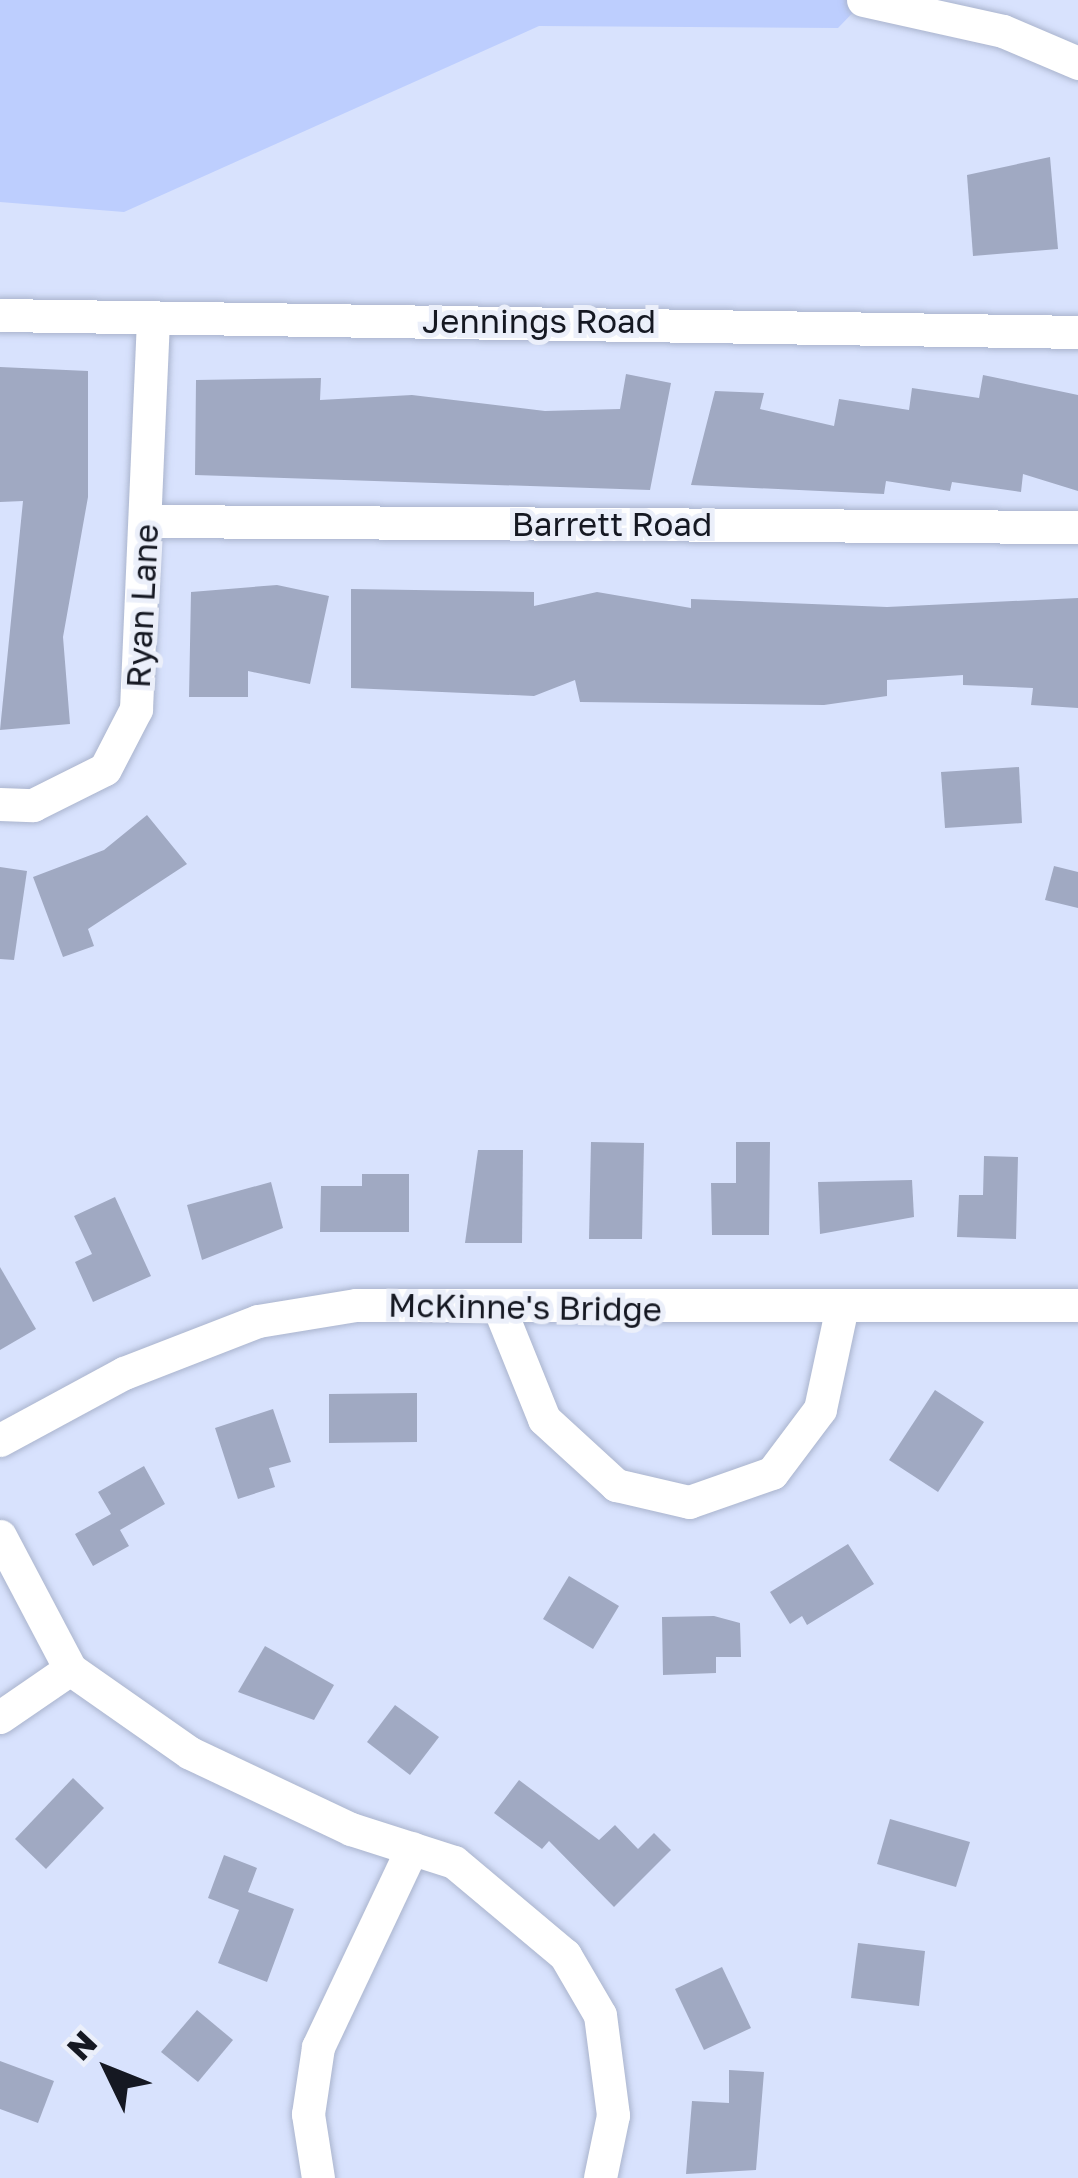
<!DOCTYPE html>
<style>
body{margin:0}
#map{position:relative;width:1078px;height:2178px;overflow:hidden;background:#d8e2fd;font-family:"Golos Text",sans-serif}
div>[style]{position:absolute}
.green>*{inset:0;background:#bdcefe}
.building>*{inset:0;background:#a0a9c2}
.roads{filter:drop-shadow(0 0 3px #aab4cd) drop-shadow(0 0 3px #aab4cd)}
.minor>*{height:33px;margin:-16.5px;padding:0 16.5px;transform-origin:16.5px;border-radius:16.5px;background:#fff}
span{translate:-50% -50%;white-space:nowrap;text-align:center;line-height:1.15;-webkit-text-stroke:10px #ebeffa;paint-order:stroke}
.street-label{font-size:33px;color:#151822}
.north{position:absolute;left:48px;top:2010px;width:120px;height:120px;-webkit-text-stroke:9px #ebeffa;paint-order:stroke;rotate:313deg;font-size:33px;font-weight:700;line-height:48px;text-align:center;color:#151822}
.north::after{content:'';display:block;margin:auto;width:42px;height:54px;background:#151822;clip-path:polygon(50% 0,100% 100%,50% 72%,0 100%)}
</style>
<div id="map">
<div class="green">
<i style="clip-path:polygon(0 0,865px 0,838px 28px,539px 26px,124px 212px,0 202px)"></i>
</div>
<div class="building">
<i style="clip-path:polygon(1050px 157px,1058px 249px,973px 256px,967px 175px)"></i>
<i style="clip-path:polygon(0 367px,88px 371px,88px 497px,63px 637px,70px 724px,0 730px,23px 501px,0 502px)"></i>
<i style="clip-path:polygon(626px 374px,671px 383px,650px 490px,195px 475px,196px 380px,321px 378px,320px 400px,412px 395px,545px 411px,620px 409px)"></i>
<i style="clip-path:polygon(983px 375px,1078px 395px,1078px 491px,1023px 474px,1021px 492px,952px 482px,950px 491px,886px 481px,884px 494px,691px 485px,715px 391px,764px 393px,760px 409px,834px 426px,839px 399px,909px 410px,912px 388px,979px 398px)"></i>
<i style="clip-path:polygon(277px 585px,329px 596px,310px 684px,248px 671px,248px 697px,189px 697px,191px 592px)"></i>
<i style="clip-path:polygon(351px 589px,534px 592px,534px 606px,597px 592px,691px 608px,691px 599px,887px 607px,1078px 598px,1078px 708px,1031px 705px,1033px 688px,963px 685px,963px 675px,887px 680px,887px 696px,824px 705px,580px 702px,575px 680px,534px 696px,351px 688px)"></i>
<i style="clip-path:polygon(1019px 767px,1022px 823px,945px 828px,941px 772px)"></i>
<i style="clip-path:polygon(147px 815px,187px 864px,88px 929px,94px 946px,63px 957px,33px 877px,104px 850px)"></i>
<i style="clip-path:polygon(1054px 866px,1078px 872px,1078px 908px,1045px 900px)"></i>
<i style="clip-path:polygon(0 867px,27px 871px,14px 960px,0 959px)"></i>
<i style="clip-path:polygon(591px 1142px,644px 1143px,642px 1239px,589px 1239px)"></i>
<i style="clip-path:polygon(736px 1142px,770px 1142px,769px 1235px,712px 1235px,711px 1183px,736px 1183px)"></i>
<i style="clip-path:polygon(478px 1150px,523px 1150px,522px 1243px,465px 1243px)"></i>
<i style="clip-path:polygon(984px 1156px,1018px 1157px,1016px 1239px,957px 1237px,959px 1195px,983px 1195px)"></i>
<i style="clip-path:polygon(362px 1174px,409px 1174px,409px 1232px,320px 1232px,321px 1186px,362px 1186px)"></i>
<i style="clip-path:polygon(912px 1180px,914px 1217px,820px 1234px,818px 1182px)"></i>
<i style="clip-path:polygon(271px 1182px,283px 1228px,202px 1260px,187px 1205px)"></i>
<i style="clip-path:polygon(115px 1197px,151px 1276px,93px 1302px,75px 1262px,92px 1254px,74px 1216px)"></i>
<i style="clip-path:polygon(0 1267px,36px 1329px,0 1350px)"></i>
<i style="clip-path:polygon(935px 1390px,984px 1422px,938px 1492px,889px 1460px)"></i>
<i style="clip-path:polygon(417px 1393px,417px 1442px,329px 1443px,329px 1394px)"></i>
<i style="clip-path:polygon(273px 1409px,291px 1462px,269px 1468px,275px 1487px,238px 1499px,215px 1428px)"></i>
<i style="clip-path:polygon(144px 1466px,165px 1504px,120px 1530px,129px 1546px,93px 1566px,75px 1534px,111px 1514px,98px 1492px)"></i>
<i style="clip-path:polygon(848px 1544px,874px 1584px,807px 1625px,802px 1616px,790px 1624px,770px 1592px)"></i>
<i style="clip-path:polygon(569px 1576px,619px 1606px,593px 1649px,543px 1619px)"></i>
<i style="clip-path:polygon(714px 1616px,740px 1623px,741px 1657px,716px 1657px,716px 1673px,663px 1675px,662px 1617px)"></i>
<i style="clip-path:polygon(265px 1646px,334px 1685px,314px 1720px,238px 1692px)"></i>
<i style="clip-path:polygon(395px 1705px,439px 1737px,410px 1775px,367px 1742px)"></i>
<i style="clip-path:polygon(73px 1778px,104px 1808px,46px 1869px,15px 1839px)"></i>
<i style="clip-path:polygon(519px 1780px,599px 1840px,615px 1825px,638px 1849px,654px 1833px,671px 1850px,614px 1907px,549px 1841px,542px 1849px,494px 1813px)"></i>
<i style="clip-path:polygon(890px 1819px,970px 1842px,956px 1887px,877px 1864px)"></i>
<i style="clip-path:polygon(224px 1855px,257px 1868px,248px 1892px,294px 1909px,267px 1982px,218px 1963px,239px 1910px,208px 1898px)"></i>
<i style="clip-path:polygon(858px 1943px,925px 1951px,919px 2006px,851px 1998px)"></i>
<i style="clip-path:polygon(722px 1967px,751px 2028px,704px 2050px,675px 1989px)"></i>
<i style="clip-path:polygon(197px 2010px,233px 2040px,198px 2082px,161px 2052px)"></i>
<i style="clip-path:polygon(0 2061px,54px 2081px,38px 2123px,0 2109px)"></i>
<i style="clip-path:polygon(729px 2070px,764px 2072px,756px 2170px,686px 2174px,692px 2101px,729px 2103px)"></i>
</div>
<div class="roads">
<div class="minor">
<i style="left:863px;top:0;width:143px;rotate:12.5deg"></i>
<i style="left:1003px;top:31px;width:82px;rotate:23.1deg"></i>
<i style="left:0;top:315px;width:1078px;rotate:0.9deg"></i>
<i style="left:146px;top:521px;width:932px;rotate:0.37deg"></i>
<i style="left:0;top:804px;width:33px;rotate:2deg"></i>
<i style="left:33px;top:805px;width:80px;rotate:-26.6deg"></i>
<i style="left:105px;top:769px;width:68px;rotate:-62.7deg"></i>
<i style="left:136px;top:709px;width:387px;rotate:-87.5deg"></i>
<i style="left:498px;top:1305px;width:123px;rotate:68deg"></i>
<i style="left:544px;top:1419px;width:98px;rotate:42.5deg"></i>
<i style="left:616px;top:1485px;width:75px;rotate:13.1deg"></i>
<i style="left:689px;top:1502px;width:88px;rotate:-19.3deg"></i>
<i style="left:772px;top:1473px;width:80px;rotate:-53.1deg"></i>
<i style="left:820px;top:1409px;width:100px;rotate:-77.9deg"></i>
<i style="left:0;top:1440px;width:141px;rotate:-28.4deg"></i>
<i style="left:124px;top:1373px;width:144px;rotate:-21.2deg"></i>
<i style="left:258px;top:1321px;width:99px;rotate:-9.3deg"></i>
<i style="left:356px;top:1305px;width:722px"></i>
<i style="left:0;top:1536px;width:150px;rotate:62.2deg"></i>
<i style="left:70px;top:1669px;width:146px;rotate:35deg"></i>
<i style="left:190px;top:1753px;width:178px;rotate:25.3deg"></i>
<i style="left:351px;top:1829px;width:108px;rotate:17.8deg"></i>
<i style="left:454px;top:1862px;width:145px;rotate:40deg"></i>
<i style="left:565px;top:1955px;width:69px;rotate:59.7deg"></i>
<i style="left:600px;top:2015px;width:101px;rotate:82.6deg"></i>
<i style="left:613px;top:2115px;width:64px;rotate:101.7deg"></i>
<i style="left:0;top:1717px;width:85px;rotate:-34.4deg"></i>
<i style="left:318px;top:2178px;width:65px;rotate:-98.9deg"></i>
<i style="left:308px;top:2114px;width:68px;rotate:-81.5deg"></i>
<i style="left:318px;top:2047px;width:220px;rotate:-64.7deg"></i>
</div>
</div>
<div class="street-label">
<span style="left:539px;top:321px">Jennings Road</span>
<span style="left:612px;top:524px">Barrett Road</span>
<span style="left:142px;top:606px;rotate:-87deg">Ryan Lane</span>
<span style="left:525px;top:1307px;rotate:1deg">McKinne's Bridge</span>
</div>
<div class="north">N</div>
</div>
